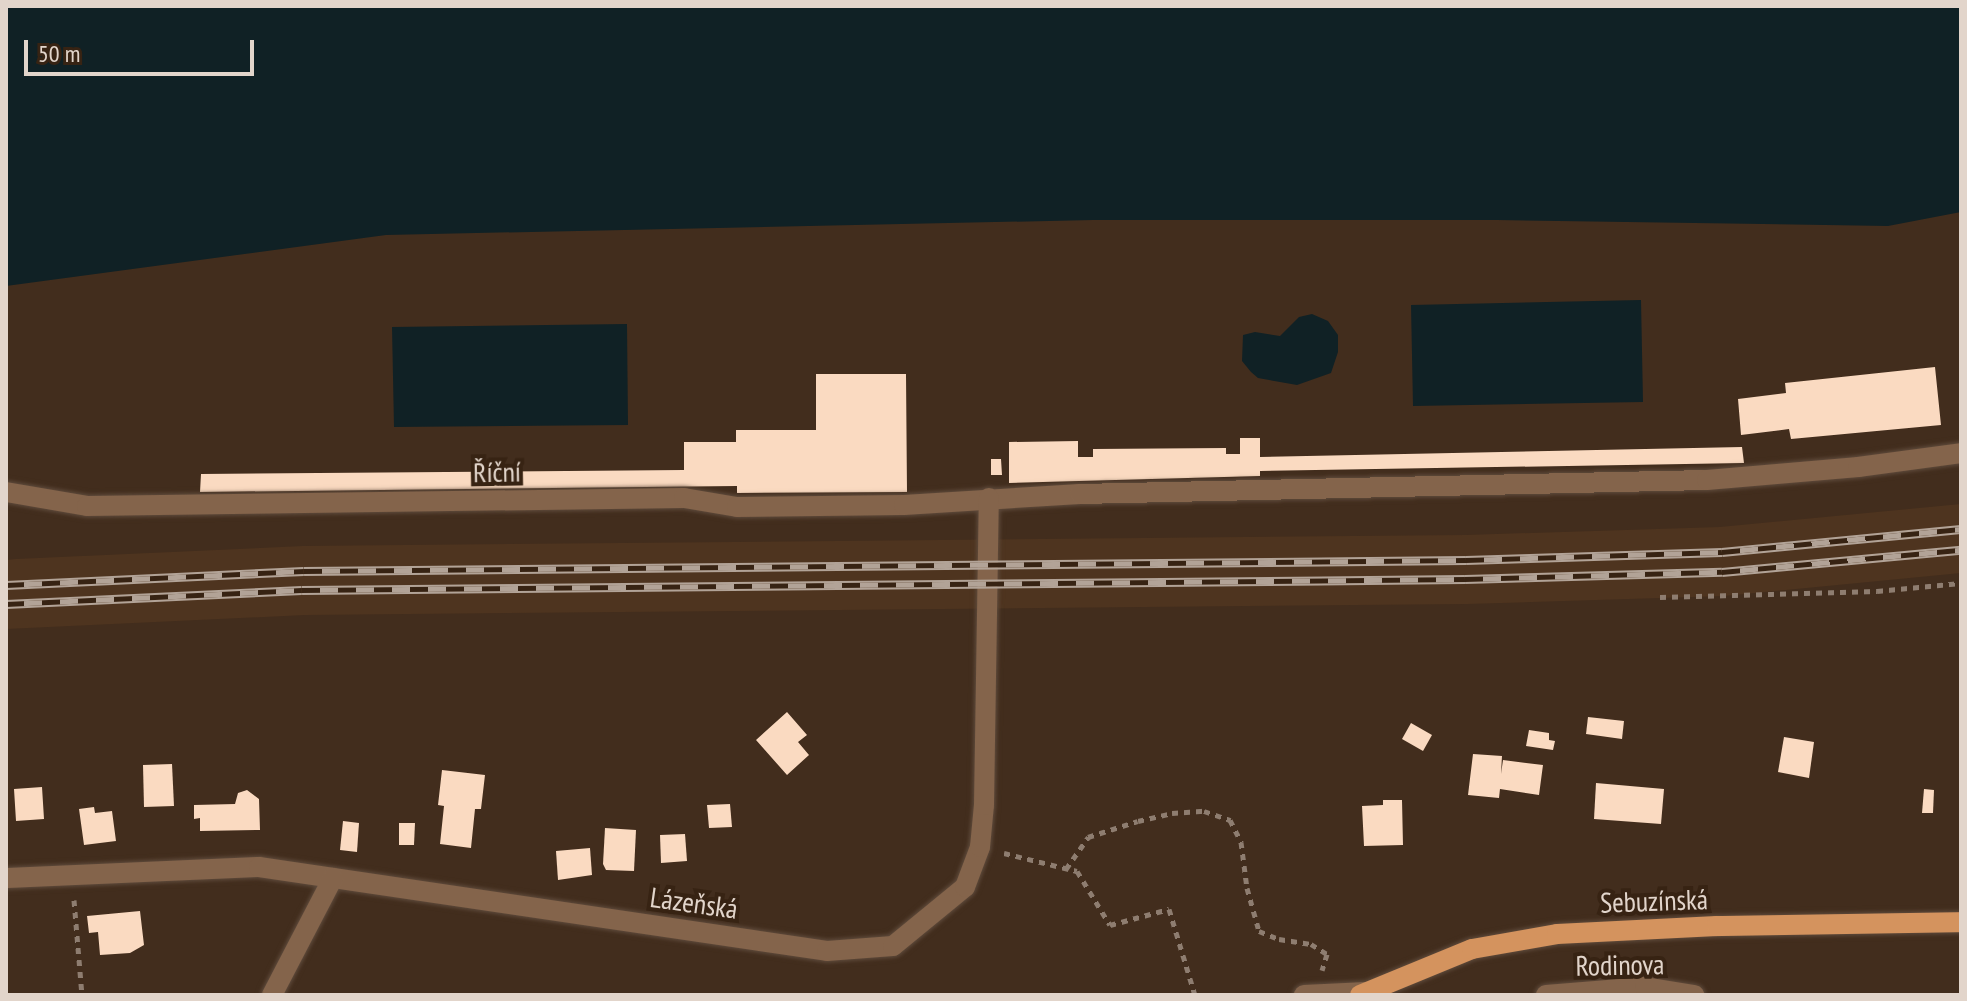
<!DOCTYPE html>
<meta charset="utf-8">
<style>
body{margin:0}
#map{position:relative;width:1967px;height:1001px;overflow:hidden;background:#422d1d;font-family:"PT Sans Narrow",sans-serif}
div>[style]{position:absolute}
.built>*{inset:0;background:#4e341f}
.water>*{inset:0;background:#102125}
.building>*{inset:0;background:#fadac1}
.path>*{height:5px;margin-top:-2.5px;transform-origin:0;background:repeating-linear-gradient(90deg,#8e7d70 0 6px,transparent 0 12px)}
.roads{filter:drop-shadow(0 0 2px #5f4b3c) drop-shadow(0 0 2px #5f4b3c)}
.minor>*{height:20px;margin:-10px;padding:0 10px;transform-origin:10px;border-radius:10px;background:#84644b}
.major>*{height:20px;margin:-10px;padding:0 10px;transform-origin:10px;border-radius:10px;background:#d4935e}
.rail>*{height:9px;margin-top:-4.5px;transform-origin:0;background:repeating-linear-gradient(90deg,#372313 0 18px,#b2a397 0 36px);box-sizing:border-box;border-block:2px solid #b2a397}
span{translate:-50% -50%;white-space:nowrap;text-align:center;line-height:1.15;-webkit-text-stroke:8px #372313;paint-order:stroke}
.street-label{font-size:28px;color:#e2d5cb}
.frame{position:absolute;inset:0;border:8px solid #e2d5cb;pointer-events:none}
.scale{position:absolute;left:24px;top:40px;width:230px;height:36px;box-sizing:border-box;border:4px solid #e2d5cb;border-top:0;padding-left:10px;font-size:24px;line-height:28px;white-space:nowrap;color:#e2d5cb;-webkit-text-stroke:6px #372313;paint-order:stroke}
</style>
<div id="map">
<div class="built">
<i style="clip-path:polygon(1961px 504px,1961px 573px,1724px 596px,1467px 604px,305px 615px,6px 629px,6px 560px,16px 559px,303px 546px,1466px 535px,1720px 527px)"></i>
</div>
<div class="water">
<i style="clip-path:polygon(6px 6px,1961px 6px,1961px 212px,1888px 226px,1497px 220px,1093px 220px,386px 235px,6px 286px)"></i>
<i style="clip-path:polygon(1641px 300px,1643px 402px,1413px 406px,1411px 305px)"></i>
<i style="clip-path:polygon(1312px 314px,1328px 321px,1338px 335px,1338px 352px,1331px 373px,1297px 385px,1258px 378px,1251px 372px,1242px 361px,1243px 335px,1255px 332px,1280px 336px,1299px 317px)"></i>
<i style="clip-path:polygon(627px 324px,628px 425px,394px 427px,392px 327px)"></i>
</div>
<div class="building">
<i style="clip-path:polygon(1935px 367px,1941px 425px,1791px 439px,1789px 429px,1741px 435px,1738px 399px,1786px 393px,1785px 383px)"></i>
<i style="clip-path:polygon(816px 374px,906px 374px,907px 492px,737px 493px,737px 486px,200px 492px,201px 474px,684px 470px,684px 442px,736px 442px,736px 430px,816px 430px)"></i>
<i style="clip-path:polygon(1240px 438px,1260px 438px,1260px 457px,1742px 447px,1744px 463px,1260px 471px,1260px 476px,1009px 483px,1009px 442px,1078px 441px,1078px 457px,1093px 457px,1093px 449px,1226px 448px,1226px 454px,1240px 454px)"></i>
<i style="clip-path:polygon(991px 459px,1001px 459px,1002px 475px,991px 475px)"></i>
<i style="clip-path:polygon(787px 712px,807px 735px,798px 742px,809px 755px,787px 775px,756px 740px)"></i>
<i style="clip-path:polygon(1588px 717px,1624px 721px,1622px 739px,1586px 734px)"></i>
<i style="clip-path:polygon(1411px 723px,1432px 735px,1423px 751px,1402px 739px)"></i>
<i style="clip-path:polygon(1529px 730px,1549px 733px,1549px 740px,1555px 741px,1553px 750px,1526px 746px)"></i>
<i style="clip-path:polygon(1784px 737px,1814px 742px,1809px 778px,1778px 772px)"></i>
<i style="clip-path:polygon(1473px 754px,1502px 756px,1501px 774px,1503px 760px,1543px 765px,1539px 795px,1500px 789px,1499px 798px,1468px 795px)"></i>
<i style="clip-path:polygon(172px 764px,174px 806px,144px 807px,143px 765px)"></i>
<i style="clip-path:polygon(442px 770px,485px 775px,481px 809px,475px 809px,471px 848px,440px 844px,444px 806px,438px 805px)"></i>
<i style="clip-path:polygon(1596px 783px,1664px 789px,1661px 824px,1594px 819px)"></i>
<i style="clip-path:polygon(42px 787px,44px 819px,16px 821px,14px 789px)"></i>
<i style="clip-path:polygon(1924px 789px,1934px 790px,1933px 813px,1922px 813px)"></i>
<i style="clip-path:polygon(247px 790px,259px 799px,260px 830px,200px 831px,200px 818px,194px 819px,194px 805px,235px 804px,238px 793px)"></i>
<i style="clip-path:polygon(1383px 800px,1402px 800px,1403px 845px,1364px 846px,1362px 806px,1383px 805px)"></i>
<i style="clip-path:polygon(730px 804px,732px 827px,709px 828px,707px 805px)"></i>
<i style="clip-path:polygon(94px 807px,95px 813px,112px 811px,116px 841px,84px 845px,79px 809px)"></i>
<i style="clip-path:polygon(343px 821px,359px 823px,357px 852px,340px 850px)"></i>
<i style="clip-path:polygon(399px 823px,415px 823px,414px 845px,399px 845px)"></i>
<i style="clip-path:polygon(605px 828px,636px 830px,634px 871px,606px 870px,603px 864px)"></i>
<i style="clip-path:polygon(685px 834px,687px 861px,661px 863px,660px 835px)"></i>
<i style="clip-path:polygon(590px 848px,592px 875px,558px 880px,556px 851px)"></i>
<i style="clip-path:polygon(140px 911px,144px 945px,130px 953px,100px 955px,98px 932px,89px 933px,87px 916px)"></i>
</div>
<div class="path">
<i style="left:1660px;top:597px;width:217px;rotate:-1.6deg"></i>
<i style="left:1877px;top:591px;width:84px;rotate:-5.4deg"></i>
<i style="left:1004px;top:853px;width:75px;rotate:13.9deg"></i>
<i style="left:1077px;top:871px;width:63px;rotate:58.6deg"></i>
<i style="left:1110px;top:925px;width:61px;rotate:-15.2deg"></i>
<i style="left:1169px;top:909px;width:90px;rotate:73.2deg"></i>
<i style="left:1066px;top:869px;width:39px;rotate:-55deg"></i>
<i style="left:1088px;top:837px;width:52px;rotate:-17.7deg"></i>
<i style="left:1138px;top:821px;width:35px;rotate:-13deg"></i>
<i style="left:1172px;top:813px;width:32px;rotate:-4deg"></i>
<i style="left:1204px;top:811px;width:28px;rotate:19deg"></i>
<i style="left:1230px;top:820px;width:25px;rotate:63deg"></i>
<i style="left:1241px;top:842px;width:46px;rotate:82.6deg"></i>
<i style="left:1247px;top:888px;width:45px;rotate:74.4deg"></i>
<i style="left:1259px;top:931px;width:22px;rotate:22deg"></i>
<i style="left:1279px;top:939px;width:32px;rotate:9deg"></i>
<i style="left:1311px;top:944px;width:19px;rotate:32deg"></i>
<i style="left:1327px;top:954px;width:17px;rotate:107deg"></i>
<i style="left:74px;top:900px;width:95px;rotate:85.2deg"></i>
</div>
<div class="roads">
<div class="minor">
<i style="left:6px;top:492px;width:82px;rotate:9.8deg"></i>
<i style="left:87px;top:506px;width:597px;rotate:-0.77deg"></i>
<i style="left:684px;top:498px;width:54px;rotate:9.6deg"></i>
<i style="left:737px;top:507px;width:167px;rotate:-0.7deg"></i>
<i style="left:904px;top:505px;width:176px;rotate:-3.6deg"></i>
<i style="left:1080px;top:494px;width:627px;rotate:-1.28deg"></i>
<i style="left:1707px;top:480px;width:152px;rotate:-4.9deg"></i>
<i style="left:1858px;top:467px;width:104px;rotate:-7.7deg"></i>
<i style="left:6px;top:878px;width:253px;rotate:-2.5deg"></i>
<i style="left:259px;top:867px;width:574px;rotate:8.41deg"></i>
<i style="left:827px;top:951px;width:66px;rotate:-4.3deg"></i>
<i style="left:893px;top:946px;width:93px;rotate:-39.3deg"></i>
<i style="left:965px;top:887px;width:43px;rotate:-69.4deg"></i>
<i style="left:980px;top:847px;width:42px;rotate:-84.6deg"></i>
<i style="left:984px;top:805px;width:307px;rotate:-89.1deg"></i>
<i style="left:272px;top:995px;width:132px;rotate:-62.5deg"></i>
<i style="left:1304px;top:995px;width:62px;rotate:-2.8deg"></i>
<i style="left:1546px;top:995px;width:99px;rotate:-4.6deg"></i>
<i style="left:1645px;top:987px;width:50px;rotate:9.3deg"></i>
</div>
<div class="major">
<i style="left:1360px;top:995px;width:121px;rotate:-22.3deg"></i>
<i style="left:1472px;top:949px;width:86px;rotate:-10deg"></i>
<i style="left:1557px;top:934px;width:160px;rotate:-2.9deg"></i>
<i style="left:1717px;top:926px;width:244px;rotate:-0.9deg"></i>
</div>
</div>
<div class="rail">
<i style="left:6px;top:585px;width:298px;rotate:-2.7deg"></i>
<i style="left:304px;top:571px;width:1162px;rotate:-0.54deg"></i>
<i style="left:1466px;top:560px;width:256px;rotate:-1.8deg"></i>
<i style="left:1722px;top:552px;width:240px;rotate:-5.5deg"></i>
<i style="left:6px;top:604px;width:296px;rotate:-2.7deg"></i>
<i style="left:302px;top:590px;width:1163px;rotate:-0.54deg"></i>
<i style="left:1465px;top:579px;width:257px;rotate:-1.6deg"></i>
<i style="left:1722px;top:572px;width:240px;rotate:-5.3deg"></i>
</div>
<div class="street-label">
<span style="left:497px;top:472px;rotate:-1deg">Říční</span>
<span style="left:1654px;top:901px;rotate:-2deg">Sebuzínská</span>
<span style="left:694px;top:903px;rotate:8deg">Lázeňská</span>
<span style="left:1620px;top:965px;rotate:-1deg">Rodinova</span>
</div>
<div class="frame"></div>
<div class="scale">50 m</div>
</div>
